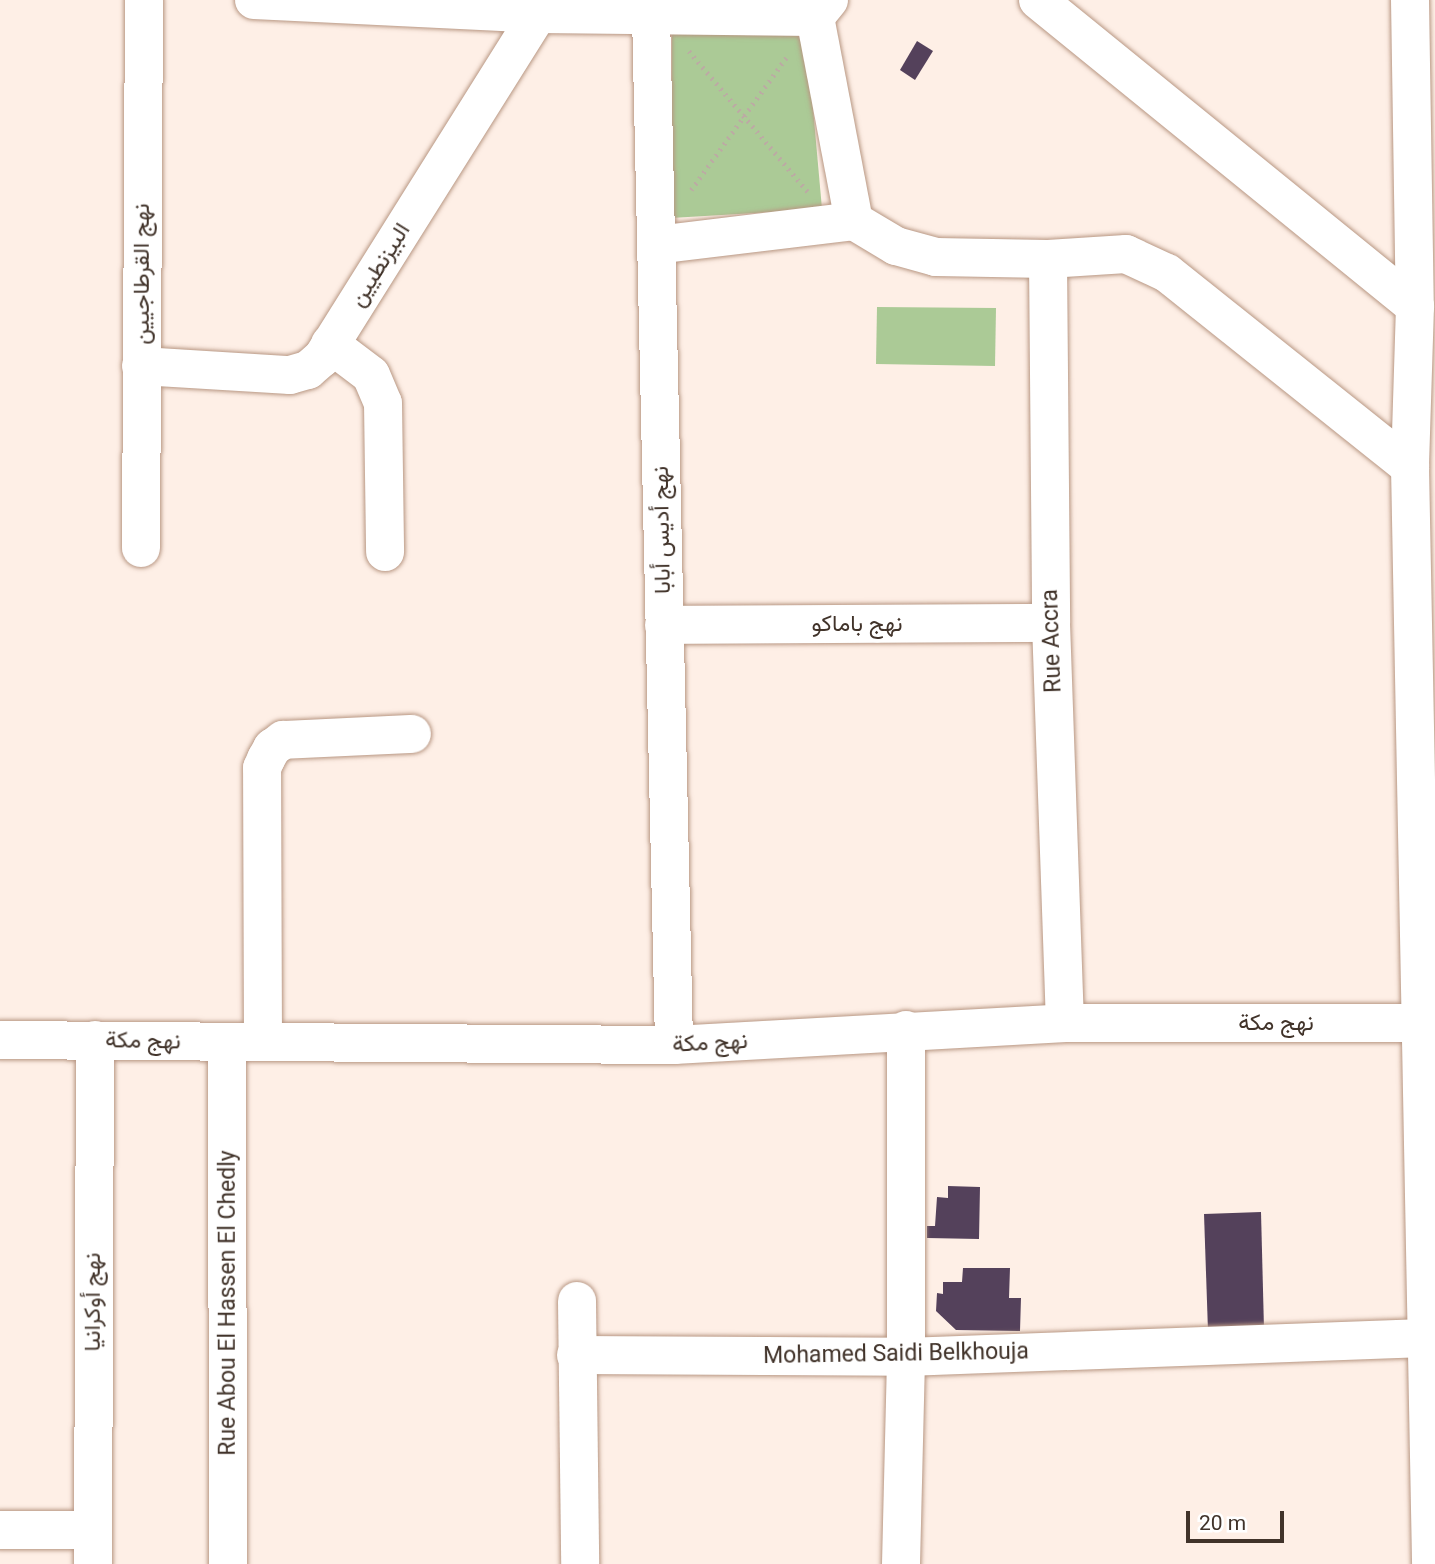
<!DOCTYPE html>
<meta charset="utf-8">
<style>
body{margin:0}
#map{position:relative;width:1435px;height:1564px;overflow:hidden;background:#feefe6;font-family:Roboto,Vazirmatn,sans-serif}
div>[style]{position:absolute}
.green>*{inset:0;background:#abca96}
.building>*{inset:0;background:#54415b}
.path>*{height:4.5px;margin-top:-2.25px;transform-origin:0;background:repeating-linear-gradient(90deg,#bbaca3 0 2px,transparent 0 7px)}
.roads{filter:drop-shadow(0 0 2px #b89783) drop-shadow(0 0 2px #b89783)}
.street>*{height:38px;margin:-19px;padding:0 19px;transform-origin:19px;border-radius:19px;background:#fff}
span{translate:-50% -50%;white-space:nowrap;text-align:center;line-height:1.15;-webkit-text-stroke:7px #fff;paint-order:stroke}
.street-label{font-size:23px;color:#41332a}
.scale{position:absolute;left:1186px;top:1511px;width:98px;height:32px;box-sizing:border-box;border:4px solid #41332a;border-top:0;padding-left:9px;font-size:21px;line-height:24px;white-space:nowrap;color:#41332a;-webkit-text-stroke:5px #fff;paint-order:stroke}
</style>
<div id="map">
<div class="green">
<i style="clip-path:polygon(806px 30px,822px 209px,671px 218px,672px 31px)"></i>
<i style="clip-path:polygon(877px 307px,996px 308px,995px 366px,876px 364px)"></i>
</div>
<div class="building">
<i style="clip-path:polygon(917px 41px,933px 51px,915px 80px,900px 70px)"></i>
<i style="clip-path:polygon(948px 1186px,980px 1187px,979px 1239px,927px 1238px,927px 1226px,935px 1226px,937px 1197px,948px 1198px)"></i>
<i style="clip-path:polygon(1261px 1212px,1264px 1329px,1208px 1331px,1204px 1214px)"></i>
<i style="clip-path:polygon(963px 1268px,1010px 1268px,1009px 1298px,1021px 1298px,1020px 1331px,956px 1330px,936px 1311px,937px 1293px,943px 1294px,943px 1282px,962px 1282px)"></i>
</div>
<div class="path">
<i style="left:689px;top:51px;width:185px;rotate:49.8deg"></i>
<i style="left:691px;top:190px;width:163px;rotate:-54.3deg"></i>
</div>
<div class="roads">
<div class="street">
<i style="left:254px;top:0;width:284px;rotate:2.8deg"></i>
<i style="left:538px;top:14px;width:277px;rotate:0.6deg"></i>
<i style="left:829px;top:0;width:22px;rotate:129deg"></i>
<i style="left:815px;top:17px;width:208px;rotate:79.2deg"></i>
<i style="left:1038px;top:0;width:486px;rotate:39.1deg"></i>
<i style="left:1410px;top:0;width:306px;rotate:89.1deg"></i>
<i style="left:1415px;top:306px;width:161px;rotate:91.8deg"></i>
<i style="left:1410px;top:467px;width:1097px;rotate:88.9deg"></i>
<i style="left:651px;top:14px;width:1031px;rotate:88.72deg"></i>
<i style="left:656px;top:245px;width:199px;rotate:-6.9deg"></i>
<i style="left:854px;top:221px;width:49px;rotate:30.8deg"></i>
<i style="left:896px;top:246px;width:41px;rotate:15.4deg"></i>
<i style="left:936px;top:257px;width:112px;rotate:1deg"></i>
<i style="left:1048px;top:259px;width:78px;rotate:-3.7deg"></i>
<i style="left:1126px;top:254px;width:45px;rotate:24.9deg"></i>
<i style="left:1167px;top:273px;width:311px;rotate:38.6deg"></i>
<i style="left:1048px;top:259px;width:364px;rotate:89.5deg"></i>
<i style="left:1051px;top:623px;width:400px;rotate:88deg"></i>
<i style="left:330px;top:344px;width:51px;rotate:37.1deg"></i>
<i style="left:371px;top:375px;width:30px;rotate:67deg"></i>
<i style="left:383px;top:403px;width:149px;rotate:89.2deg"></i>
<i style="left:141px;top:366px;width:149px;rotate:3.5deg"></i>
<i style="left:290px;top:375px;width:19px;rotate:-16deg"></i>
<i style="left:308px;top:370px;width:18px;rotate:-41deg"></i>
<i style="left:322px;top:358px;width:406px;rotate:-57.9deg"></i>
<i style="left:538px;top:14px;width:17px;rotate:-123deg"></i>
<i style="left:141px;top:548px;width:548px;rotate:-89.69deg"></i>
<i style="left:664px;top:625px;width:387px;rotate:-0.3deg"></i>
<i style="left:0;top:1040px;width:674px;rotate:0.43deg"></i>
<i style="left:674px;top:1045px;width:392px;rotate:-3.2deg"></i>
<i style="left:1065px;top:1023px;width:355px"></i>
<i style="left:227px;top:1042px;width:522px;rotate:89.89deg"></i>
<i style="left:263px;top:1042px;width:274px;rotate:-90.2deg"></i>
<i style="left:262px;top:768px;width:10px;rotate:-66deg"></i>
<i style="left:266px;top:759px;width:13px;rotate:-61deg"></i>
<i style="left:272px;top:748px;width:14px;rotate:-36deg"></i>
<i style="left:283px;top:740px;width:129px;rotate:-2.7deg"></i>
<i style="left:577px;top:1301px;width:263px;rotate:89.3deg"></i>
<i style="left:576px;top:1355px;width:330px;rotate:0.3deg"></i>
<i style="left:906px;top:1357px;width:519px;rotate:-2.1deg"></i>
<i style="left:0;top:1530px;width:92px"></i>
<i style="left:93px;top:1564px;width:524px;rotate:-89.78deg"></i>
<i style="left:901px;top:1564px;width:207px;rotate:-88.6deg"></i>
<i style="left:906px;top:1357px;width:327px;rotate:-90deg"></i>
</div>
</div>
<div class="street-label">
<span style="left:380px;top:265px;rotate:-58deg">البيزنطيين</span>
<span style="left:142px;top:274px;rotate:-90deg">نهج القرطاجيين</span>
<span style="left:662px;top:530px;rotate:-91deg">نهج أديس أبابا</span>
<span style="left:857px;top:624px">نهج باماكو</span>
<span style="left:1052px;top:641px;rotate:-92deg">Rue Accra</span>
<span style="left:1276px;top:1023px">نهج مكة</span>
<span style="left:143px;top:1041px;rotate:1deg">نهج مكة</span>
<span style="left:710px;top:1043px;rotate:-3deg">نهج مكة</span>
<span style="left:93px;top:1302px;rotate:-90deg">نهج أوكرانيا</span>
<span style="left:228px;top:1303px;rotate:-90deg">Rue Abou El Hassen El Chedly</span>
<span style="left:896px;top:1354px;rotate:-1deg">Mohamed Saidi Belkhouja</span>
</div>
<div class="scale">20 m</div>
</div>
